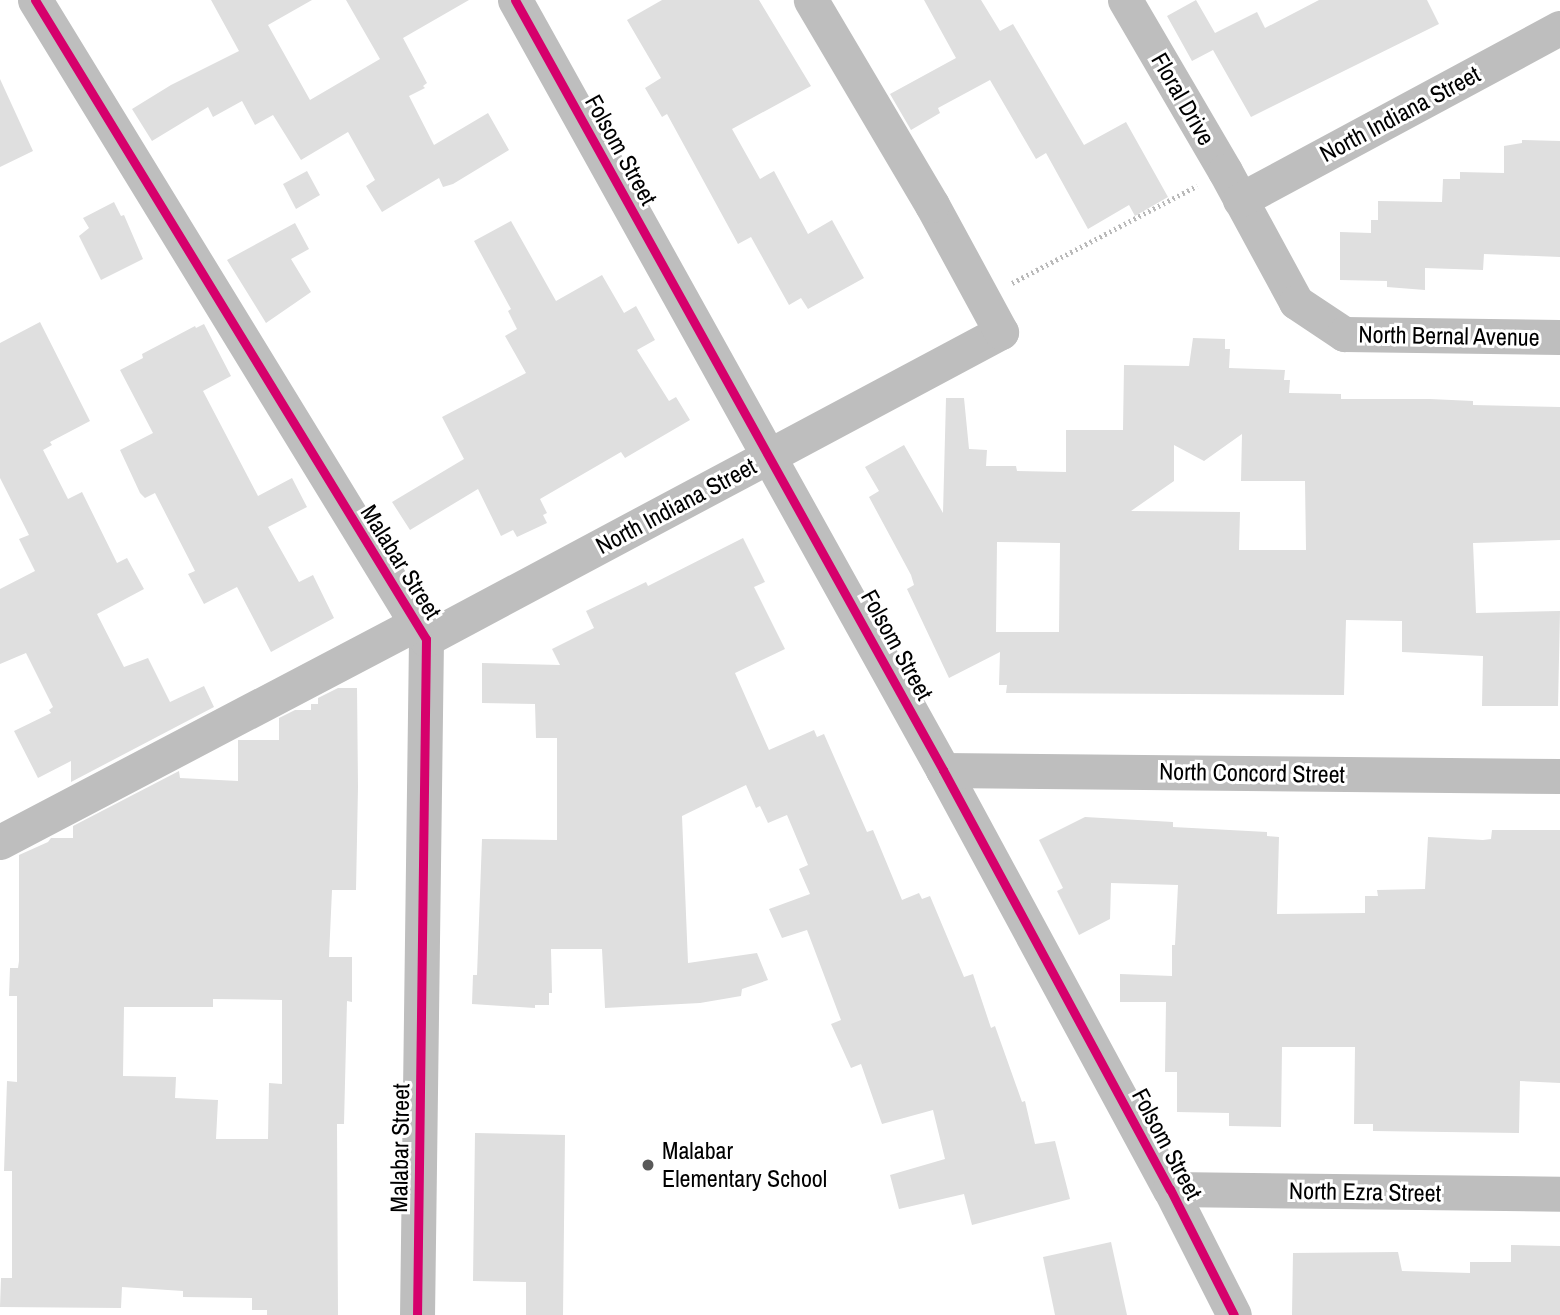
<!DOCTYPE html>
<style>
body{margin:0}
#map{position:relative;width:1560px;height:1315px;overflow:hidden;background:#fff;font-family:"Archivo Narrow",sans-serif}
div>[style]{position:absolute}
.building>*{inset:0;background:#dfdfdf}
.path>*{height:4.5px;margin-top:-2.25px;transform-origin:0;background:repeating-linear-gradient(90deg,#b9b9b9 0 2px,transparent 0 5.5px)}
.minor>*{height:35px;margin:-17.5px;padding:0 17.5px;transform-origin:17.5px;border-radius:17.5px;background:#bebebe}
.cycleway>*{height:9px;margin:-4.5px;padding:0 4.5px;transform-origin:4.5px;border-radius:4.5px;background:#d6006c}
.dots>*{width:19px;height:19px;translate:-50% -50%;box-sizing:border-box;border:4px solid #fff;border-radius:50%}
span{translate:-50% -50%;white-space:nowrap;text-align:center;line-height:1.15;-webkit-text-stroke:6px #fff;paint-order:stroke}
.street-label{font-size:24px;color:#000}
.poi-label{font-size:24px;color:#000}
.left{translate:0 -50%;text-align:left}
</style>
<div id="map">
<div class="building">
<i style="clip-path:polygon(211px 0,312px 0,268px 25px,310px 100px,380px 59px,346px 0,469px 0,403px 38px,427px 83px,423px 86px,425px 88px,409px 96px,434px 145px,488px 113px,509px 150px,453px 184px,443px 187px,439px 178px,382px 212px,366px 186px,375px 180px,348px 132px,301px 160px,273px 115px,255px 125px,242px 101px,213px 117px,208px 107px,152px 141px,132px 109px,171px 85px,239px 51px)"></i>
<i style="clip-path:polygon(662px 0,759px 0,811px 86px,732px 129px,760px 179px,774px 171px,808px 234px,832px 220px,864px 278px,808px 309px,801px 298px,789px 305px,751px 237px,738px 244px,667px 114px,662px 117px,645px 88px,661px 78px,627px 20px)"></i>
<i style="clip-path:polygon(924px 0,981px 0,1000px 31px,1013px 24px,1084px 145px,1126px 122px,1168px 197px,1135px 216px,1129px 205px,1088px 229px,1046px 153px,1036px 159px,990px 80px,938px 108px,940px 113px,911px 130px,890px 94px,956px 58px)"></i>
<i style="clip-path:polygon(1196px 0,1215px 33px,1257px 12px,1265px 28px,1319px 0,1427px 0,1439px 24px,1251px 117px,1213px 50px,1192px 61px,1167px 16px)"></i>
<i style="clip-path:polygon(0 79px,33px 151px,0 167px)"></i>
<i style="clip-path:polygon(1522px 140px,1560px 141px,1560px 257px,1484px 254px,1483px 270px,1425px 268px,1425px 290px,1387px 287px,1387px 281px,1340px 280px,1340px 232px,1371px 233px,1371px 220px,1378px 220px,1378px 201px,1442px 202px,1443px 179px,1460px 179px,1460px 172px,1504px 173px,1504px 146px,1522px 143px)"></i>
<i style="clip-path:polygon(307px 171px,320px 195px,296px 209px,283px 184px)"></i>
<i style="clip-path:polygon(114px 202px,121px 216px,124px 215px,143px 259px,101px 280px,79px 236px,89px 228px,83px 218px)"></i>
<i style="clip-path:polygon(511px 221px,556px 301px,602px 275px,624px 313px,636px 306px,655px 340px,637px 350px,669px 401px,676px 397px,690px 420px,625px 458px,621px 452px,540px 499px,547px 513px,543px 515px,547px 523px,517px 537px,513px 530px,501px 536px,478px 489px,410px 530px,392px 502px,464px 459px,442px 417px,526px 373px,505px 336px,517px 329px,508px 311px,511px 309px,474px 241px)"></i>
<i style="clip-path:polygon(295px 223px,309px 249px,291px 259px,311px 292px,266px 323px,227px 260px)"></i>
<i style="clip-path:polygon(40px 322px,90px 421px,50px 442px,52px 445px,43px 450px,68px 499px,82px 492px,117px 563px,127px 558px,144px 589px,97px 614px,124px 667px,148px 658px,170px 702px,204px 686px,214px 707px,71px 782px,71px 761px,38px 778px,14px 731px,51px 713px,49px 710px,53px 707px,26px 653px,0 664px,0 589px,35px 571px,19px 539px,29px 535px,0 478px,0 343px)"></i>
<i style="clip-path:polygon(204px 324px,231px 376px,203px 391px,258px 496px,292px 478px,307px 507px,268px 527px,299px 582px,313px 575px,334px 618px,271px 652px,237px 587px,204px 604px,188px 574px,195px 571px,155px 493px,145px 498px,140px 493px,120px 450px,153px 433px,120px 370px,143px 358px,142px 354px,195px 326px,196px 328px)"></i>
<i style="clip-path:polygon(evenodd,1193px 338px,1225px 339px,1225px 349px,1230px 349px,1229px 368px,1285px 370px,1284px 380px,1290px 380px,1289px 393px,1341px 394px,1341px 399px,1430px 399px,1473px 401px,1473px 405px,1560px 407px,1560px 540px,1473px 543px,1476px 613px,1560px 611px,1558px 706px,1482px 706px,1483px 656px,1402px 652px,1402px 621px,1346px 620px,1344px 695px,1006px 693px,1007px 685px,999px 685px,1000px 652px,949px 678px,907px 589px,914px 585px,911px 575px,869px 497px,879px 491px,865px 467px,904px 445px,943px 513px,946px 398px,964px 398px,969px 449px,987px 450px,986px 466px,1016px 466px,1017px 471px,1066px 472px,1066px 430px,1123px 430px,1124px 365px,1189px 366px,1193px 338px,1242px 434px,1241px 481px,1305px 481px,1306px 550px,1239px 550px,1240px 512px,1131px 511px,1174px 481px,1174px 445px,1204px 461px,1242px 434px,1193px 338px,997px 542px,1060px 543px,1059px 632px,996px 632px,997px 542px)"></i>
<i style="clip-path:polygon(743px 538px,765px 582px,754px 587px,785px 649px,735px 673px,769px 750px,814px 730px,817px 737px,824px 734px,867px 832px,873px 830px,902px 900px,919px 893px,922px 899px,930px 896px,964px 977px,973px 974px,991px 1028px,995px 1026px,1022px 1102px,1025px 1101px,1035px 1144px,1055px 1141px,1070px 1199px,972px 1225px,964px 1194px,899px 1209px,890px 1175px,945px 1159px,933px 1110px,882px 1124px,861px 1064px,851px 1068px,831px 1024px,841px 1020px,807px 930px,782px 938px,769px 909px,810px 894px,799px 869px,808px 865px,787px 815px,768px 823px,760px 806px,756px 808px,746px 785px,682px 816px,688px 963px,757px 953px,768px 980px,742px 989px,741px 996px,700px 1003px,605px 1008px,602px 949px,551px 949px,552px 993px,549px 993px,549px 1005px,535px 1005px,535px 1008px,472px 1004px,473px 975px,477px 975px,482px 839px,557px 840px,557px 738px,536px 738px,535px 704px,482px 703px,482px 663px,560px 665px,552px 649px,594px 628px,586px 611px,646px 582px,648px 586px)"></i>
<i style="clip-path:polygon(evenodd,338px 688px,357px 688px,358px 787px,356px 890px,332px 890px,329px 957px,352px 957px,352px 1002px,347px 1001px,344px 1124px,337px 1124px,338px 1315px,267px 1315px,267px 1310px,252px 1310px,252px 1298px,183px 1297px,183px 1291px,122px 1287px,121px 1308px,0 1307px,1px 1278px,12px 1278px,12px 1171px,4px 1171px,7px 1081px,17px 1082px,17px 996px,9px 996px,10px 968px,18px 968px,19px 961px,19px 855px,48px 842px,51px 838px,73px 838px,73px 826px,179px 771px,180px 778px,238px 781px,238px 740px,279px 740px,279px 718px,295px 710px,311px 710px,311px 704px,318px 704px,318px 698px,338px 688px,213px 999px,282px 1000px,282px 1084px,269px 1083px,268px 1139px,216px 1139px,218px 1100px,175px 1098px,176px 1077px,123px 1076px,124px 1007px,213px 1007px,213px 999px)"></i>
<i style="clip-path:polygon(1085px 817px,1173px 822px,1173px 827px,1267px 832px,1267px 836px,1279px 837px,1277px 914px,1365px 913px,1365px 896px,1378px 896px,1377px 890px,1425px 889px,1428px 837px,1483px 840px,1491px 839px,1492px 830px,1560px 830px,1560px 1083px,1520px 1081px,1519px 1133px,1373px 1131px,1373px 1124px,1354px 1124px,1355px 1047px,1282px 1047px,1281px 1127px,1229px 1126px,1229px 1113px,1177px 1112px,1177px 1072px,1165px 1072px,1166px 1002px,1120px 1002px,1120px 974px,1172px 976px,1172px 945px,1175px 945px,1178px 885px,1111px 883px,1110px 919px,1079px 935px,1057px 891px,1063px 888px,1039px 840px)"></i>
<i style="clip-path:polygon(475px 1133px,565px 1135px,563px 1315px,526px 1315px,526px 1282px,473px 1281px)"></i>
<i style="clip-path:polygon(1111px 1242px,1127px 1315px,1055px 1315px,1043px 1257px)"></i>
<i style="clip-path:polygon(1511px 1245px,1560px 1246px,1560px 1315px,1292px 1315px,1293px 1253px,1398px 1252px,1402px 1271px,1470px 1273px,1470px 1262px,1511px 1262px)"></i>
</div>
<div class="path">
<i style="left:1012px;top:283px;width:209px;rotate:-27.7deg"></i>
</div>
<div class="minor">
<i style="left:35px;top:0;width:749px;rotate:58.54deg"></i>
<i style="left:426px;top:639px;width:676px;rotate:90.76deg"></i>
<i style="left:515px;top:0;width:881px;rotate:60.93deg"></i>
<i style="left:943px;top:770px;width:477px;rotate:61.6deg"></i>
<i style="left:1170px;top:1189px;width:141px;rotate:63.1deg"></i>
<i style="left:1125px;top:0;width:198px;rotate:59.7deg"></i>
<i style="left:1225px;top:171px;width:149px;rotate:61.5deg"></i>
<i style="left:1296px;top:302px;width:58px;rotate:33.7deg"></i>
<i style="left:1344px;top:334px;width:216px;rotate:0.8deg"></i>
<i style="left:1240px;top:200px;width:363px;rotate:-28.3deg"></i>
<i style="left:426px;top:639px;width:652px;rotate:-28.1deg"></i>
<i style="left:1001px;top:332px;width:145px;rotate:-118.5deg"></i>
<i style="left:932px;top:205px;width:238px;rotate:-120.6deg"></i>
<i style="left:943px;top:770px;width:617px;rotate:0.56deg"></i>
<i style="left:0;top:842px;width:470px;rotate:-27.7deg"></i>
<i style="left:1170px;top:1189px;width:390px;rotate:0.7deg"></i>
</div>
<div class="cycleway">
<i style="left:35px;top:0;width:749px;rotate:58.54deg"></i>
<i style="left:426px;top:639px;width:676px;rotate:90.76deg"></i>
<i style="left:515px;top:0;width:881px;rotate:60.93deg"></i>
<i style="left:943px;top:770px;width:477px;rotate:61.6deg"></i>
<i style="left:1170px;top:1189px;width:141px;rotate:63.1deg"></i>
</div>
<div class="dots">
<i style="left:648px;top:1165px;background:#595959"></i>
</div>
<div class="street-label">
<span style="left:1183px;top:99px;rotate:60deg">Floral Drive</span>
<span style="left:1400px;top:114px;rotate:-28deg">North Indiana Street</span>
<span style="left:621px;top:150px;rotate:61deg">Folsom Street</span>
<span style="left:1449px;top:336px;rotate:1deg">North Bernal Avenue</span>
<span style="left:676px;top:506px;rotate:-28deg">North Indiana Street</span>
<span style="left:401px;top:562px;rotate:58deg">Malabar Street</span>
<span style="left:897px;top:645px;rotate:61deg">Folsom Street</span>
<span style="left:1252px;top:773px;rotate:1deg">North Concord Street</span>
<span style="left:1167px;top:1144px;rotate:62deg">Folsom Street</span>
<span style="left:400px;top:1148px;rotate:-89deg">Malabar Street</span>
<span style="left:1365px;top:1192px;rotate:1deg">North Ezra Street</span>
</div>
<div class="poi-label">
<span class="left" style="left:662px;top:1165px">Malabar<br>Elementary School</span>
</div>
</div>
